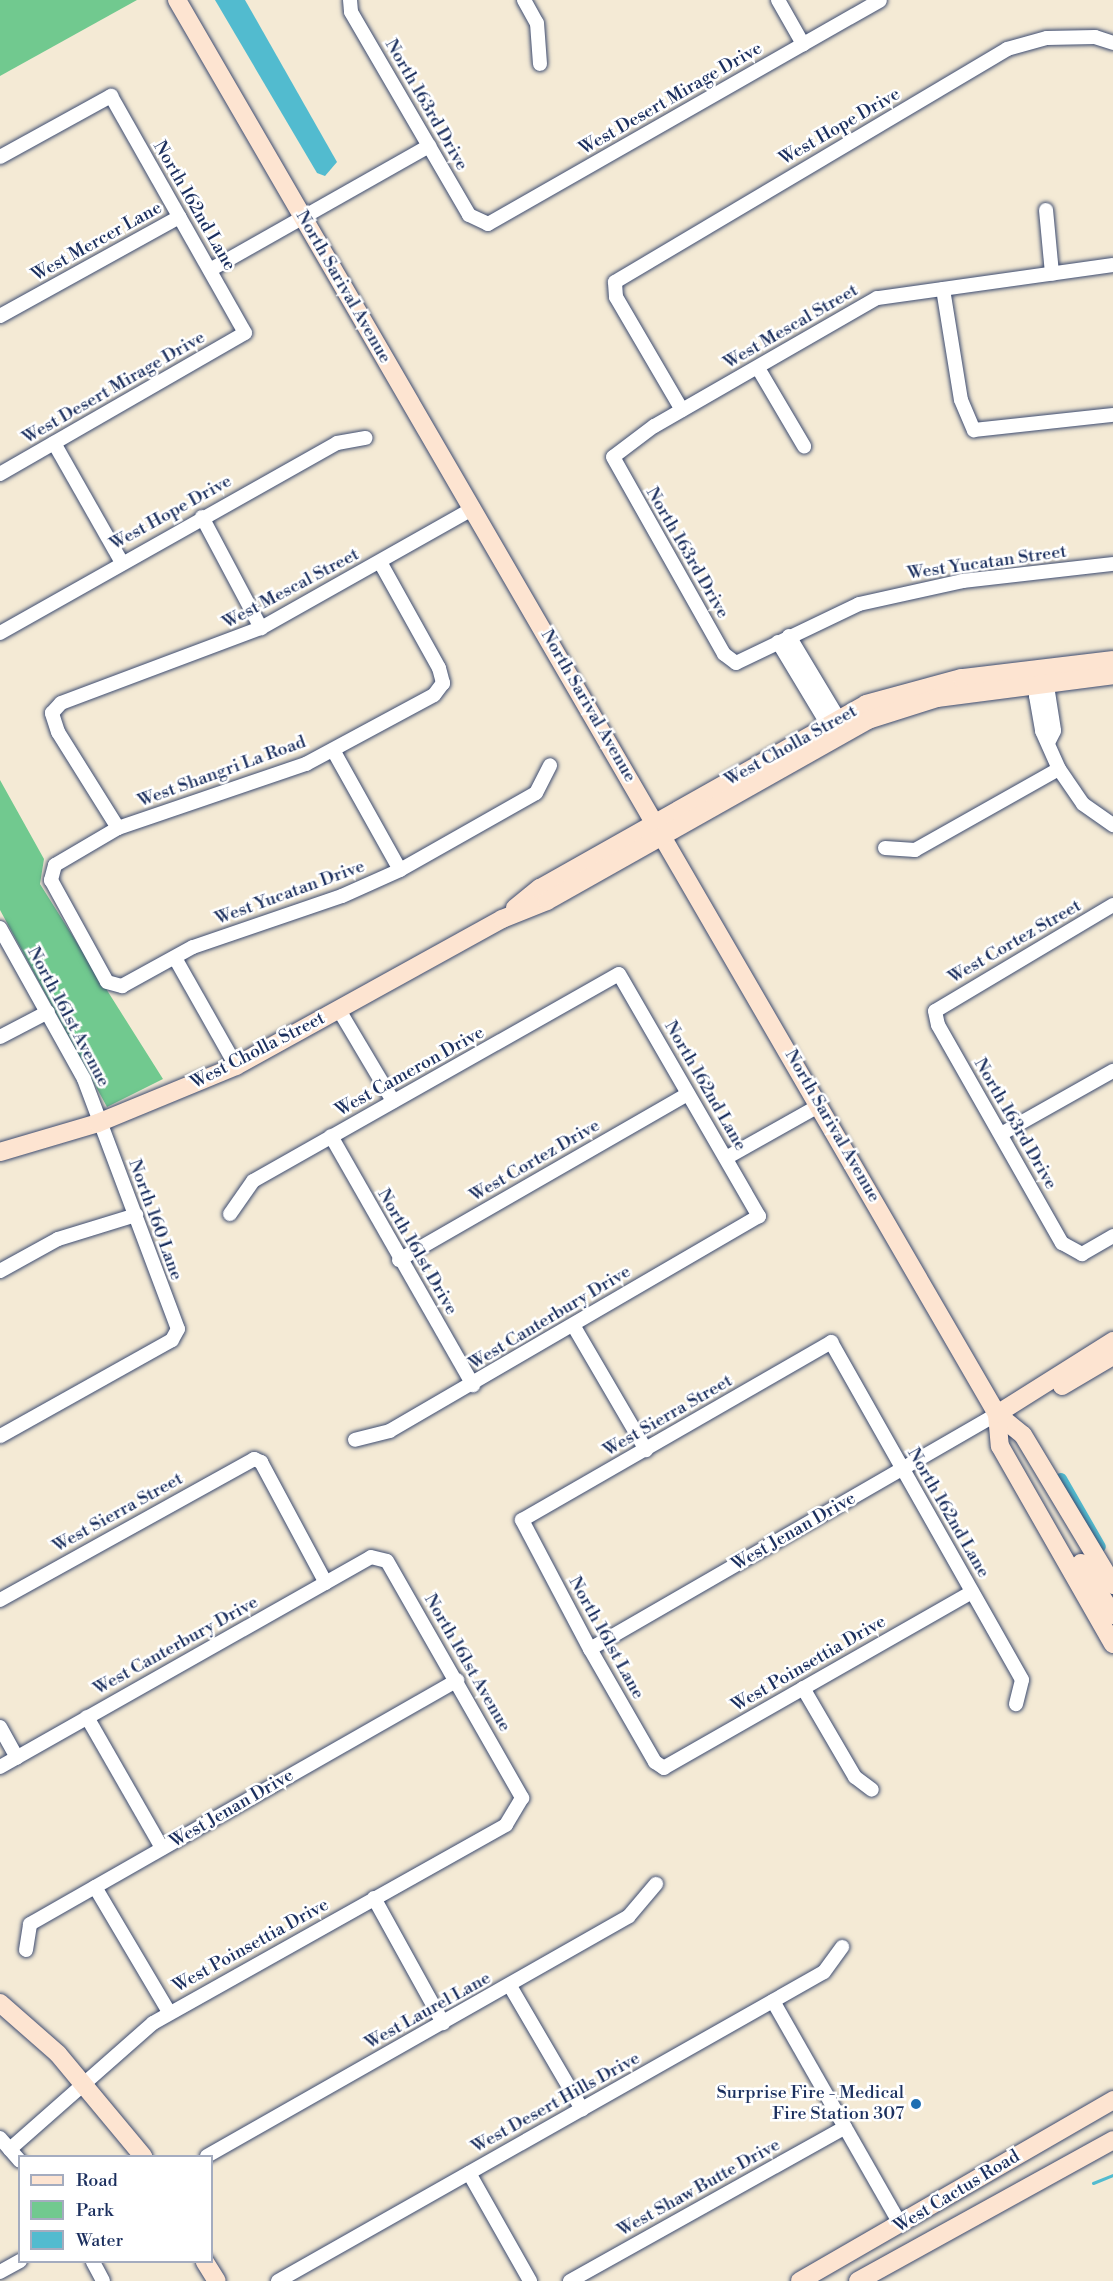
<!DOCTYPE html>
<style>
body{margin:0}
#map{position:relative;width:1113px;height:2281px;overflow:hidden;background:#f4ead5;font-family:"Libre Bodoni",serif}
div>[style]{position:absolute}
.green>*{inset:0;background:#71c98f}
.water>*{inset:0;background:#52bbcf}
.stream>*{height:3px;margin:-1.5px;padding:0 1.5px;transform-origin:1.5px;border-radius:1.5px;background:#52bbcf}
.canal>*{height:12px;margin:-6px;padding:0 6px;transform-origin:6px;border-radius:6px;background:#52bbcf}
.roads{filter:drop-shadow(0 0 2px #3c4b70) drop-shadow(0 0 2px #3c4b70)}
.street>*{height:14px;margin:-7px;padding:0 7px;transform-origin:7px;border-radius:7px;background:#fff}
.secondary>*{height:18px;margin:-9px;padding:0 9px;transform-origin:9px;border-radius:9px;background:#fde4d1}
.dots>*{width:16px;height:16px;translate:-50% -50%;box-sizing:border-box;border:3px solid #fff;border-radius:50%}
span{translate:-50% -50%;white-space:nowrap;text-align:center;line-height:1.15;-webkit-text-stroke:5px #fff;paint-order:stroke}
.street-label{font-size:18px;color:#1b2f5e}
.poi-label{font-size:18px;color:#1b2f5e}
.right{translate:-100% -50%;text-align:right}
.legend{position:absolute;left:18px;top:2155px;width:195px;height:108px;box-sizing:border-box;background:#fff;border:2px solid #a4acbf;margin:0;padding:8px 10px;list-style:none;font-size:18px;color:#1b2f5e}
.legend li{display:flex;align-items:center;gap:12px;height:30px}
.legend b{width:30px;border:2px solid #a4acbf}
</style>
<div id="map">
<div class="green">
<i style="clip-path:polygon(0 0,137px 0,0 76px)"></i>
<i style="clip-path:polygon(0 780px,44px 859px,40px 884px,163px 1079px,107px 1107px,0 910px)"></i>
</div>
<div class="water">
<i style="clip-path:polygon(215px 0,245px 0,337px 162px,325px 176px,317px 173px)"></i>
</div>
<div class="stream">
<i style="left:1093px;top:2183px;width:22px;rotate:-22deg"></i>
</div>
<div class="canal">
<i style="left:1061px;top:1479px;width:78px;rotate:60.2deg"></i>
</div>
<div class="roads">
<div class="street">
<i style="left:350px;top:0;width:12px;rotate:85deg"></i>
<i style="left:351px;top:12px;width:235px;rotate:59.8deg"></i>
<i style="left:469px;top:215px;width:21px;rotate:25deg"></i>
<i style="left:488px;top:224px;width:451px;rotate:-29.7deg"></i>
<i style="left:524px;top:0;width:26px;rotate:61deg"></i>
<i style="left:537px;top:23px;width:41px;rotate:85.8deg"></i>
<i style="left:778px;top:0;width:51px;rotate:60.4deg"></i>
<i style="left:0;top:157px;width:127px;rotate:-28.8deg"></i>
<i style="left:111px;top:96px;width:272px;rotate:60.5deg"></i>
<i style="left:245px;top:333px;width:283px;rotate:150.1deg"></i>
<i style="left:1046px;top:210px;width:64px;rotate:84.6deg"></i>
<i style="left:1113px;top:265px;width:238px;rotate:172deg"></i>
<i style="left:877px;top:298px;width:257px;rotate:150.1deg"></i>
<i style="left:654px;top:426px;width:51px;rotate:142.9deg"></i>
<i style="left:613px;top:457px;width:226px;rotate:60.6deg"></i>
<i style="left:724px;top:654px;width:15px;rotate:37deg"></i>
<i style="left:736px;top:663px;width:136px;rotate:-25.6deg"></i>
<i style="left:859px;top:604px;width:107px;rotate:-12.5deg"></i>
<i style="left:963px;top:581px;width:151px;rotate:-6.5deg"></i>
<i style="left:210px;top:270px;width:252px;rotate:-29.5deg"></i>
<i style="left:943px;top:289px;width:112px;rotate:80.8deg"></i>
<i style="left:961px;top:400px;width:33px;rotate:67deg"></i>
<i style="left:974px;top:430px;width:140px;rotate:-6.2deg"></i>
<i style="left:0;top:316px;width:205px;rotate:-28.9deg"></i>
<i style="left:758px;top:368px;width:91px;rotate:59.5deg"></i>
<i style="left:682px;top:410px;width:131px;rotate:-120.3deg"></i>
<i style="left:616px;top:297px;width:15px;rotate:-94deg"></i>
<i style="left:615px;top:282px;width:456px;rotate:-30.7deg"></i>
<i style="left:1007px;top:49px;width:41px;rotate:-15.4deg"></i>
<i style="left:1047px;top:38px;width:48px;rotate:-1.2deg"></i>
<i style="left:1095px;top:37px;width:19px;rotate:18deg"></i>
<i style="left:54px;top:443px;width:136px;rotate:60.4deg"></i>
<i style="left:202px;top:517px;width:126px;rotate:62deg"></i>
<i style="left:380px;top:562px;width:121px;rotate:60.9deg"></i>
<i style="left:439px;top:668px;width:16px;rotate:75deg"></i>
<i style="left:443px;top:683px;width:15px;rotate:127deg"></i>
<i style="left:434px;top:695px;width:145px;rotate:151.7deg"></i>
<i style="left:306px;top:764px;width:199px;rotate:161.2deg"></i>
<i style="left:118px;top:828px;width:73px;rotate:149.6deg"></i>
<i style="left:55px;top:865px;width:16px;rotate:105deg"></i>
<i style="left:51px;top:880px;width:116px;rotate:61.2deg"></i>
<i style="left:107px;top:982px;width:16px;rotate:15deg"></i>
<i style="left:122px;top:986px;width:81px;rotate:-28.8deg"></i>
<i style="left:193px;top:947px;width:157px;rotate:-18.9deg"></i>
<i style="left:342px;top:896px;width:64px;rotate:-24.1deg"></i>
<i style="left:400px;top:870px;width:156px;rotate:-29.5deg"></i>
<i style="left:536px;top:793px;width:31px;rotate:-63deg"></i>
<i style="left:0;top:633px;width:387px;rotate:-29.4deg"></i>
<i style="left:337px;top:443px;width:29px;rotate:-10deg"></i>
<i style="left:789px;top:636px;width:105px;rotate:59deg"></i>
<i style="left:778px;top:642px;width:106px;rotate:58.9deg"></i>
<i style="left:1040px;top:678px;width:18px;rotate:103deg"></i>
<i style="left:1036px;top:696px;width:36px;rotate:80deg"></i>
<i style="left:1042px;top:731px;width:42px;rotate:65.9deg"></i>
<i style="left:1059px;top:769px;width:42px;rotate:55.6deg"></i>
<i style="left:1083px;top:804px;width:37px;rotate:35deg"></i>
<i style="left:1040px;top:684px;width:11px;rotate:45deg"></i>
<i style="left:1048px;top:692px;width:39px;rotate:81deg"></i>
<i style="left:1054px;top:731px;width:11px;rotate:117deg"></i>
<i style="left:333px;top:750px;width:137px;rotate:60.8deg"></i>
<i style="left:118px;top:828px;width:113px;rotate:-122deg"></i>
<i style="left:58px;top:732px;width:20px;rotate:-108deg"></i>
<i style="left:52px;top:713px;width:13px;rotate:-48deg"></i>
<i style="left:61px;top:703px;width:214px;rotate:-20.6deg"></i>
<i style="left:261px;top:628px;width:244px;rotate:-29.4deg"></i>
<i style="left:885px;top:848px;width:30px;rotate:4deg"></i>
<i style="left:915px;top:850px;width:165px;rotate:-29.4deg"></i>
<i style="left:1113px;top:905px;width:207px;rotate:149.2deg"></i>
<i style="left:935px;top:1011px;width:14px;rotate:78deg"></i>
<i style="left:938px;top:1025px;width:251px;rotate:60.4deg"></i>
<i style="left:1062px;top:1243px;width:23px;rotate:29deg"></i>
<i style="left:1082px;top:1254px;width:36px;rotate:-30deg"></i>
<i style="left:0;top:928px;width:173px;rotate:60.9deg"></i>
<i style="left:84px;top:1079px;width:267px;rotate:69.4deg"></i>
<i style="left:178px;top:1329px;width:13px;rotate:119deg"></i>
<i style="left:172px;top:1340px;width:197px;rotate:150.8deg"></i>
<i style="left:175px;top:958px;width:124px;rotate:60.5deg"></i>
<i style="left:339px;top:1010px;width:106px;rotate:59.3deg"></i>
<i style="left:0;top:1037px;width:54px;rotate:-27.5deg"></i>
<i style="left:1001px;top:1134px;width:129px;rotate:-29.4deg"></i>
<i style="left:331px;top:1136px;width:287px;rotate:60.3deg"></i>
<i style="left:726px;top:1158px;width:108px;rotate:-29.4deg"></i>
<i style="left:230px;top:1214px;width:40px;rotate:-55.1deg"></i>
<i style="left:253px;top:1181px;width:420px;rotate:-29.5deg"></i>
<i style="left:619px;top:974px;width:280px;rotate:60deg"></i>
<i style="left:759px;top:1216px;width:427px;rotate:149.8deg"></i>
<i style="left:390px;top:1431px;width:36px;rotate:166deg"></i>
<i style="left:399px;top:1260px;width:333px;rotate:-29.9deg"></i>
<i style="left:0;top:1271px;width:66px;rotate:-28.9deg"></i>
<i style="left:58px;top:1239px;width:82px;rotate:-17.1deg"></i>
<i style="left:573px;top:1325px;width:145px;rotate:59.7deg"></i>
<i style="left:972px;top:1592px;width:355px;rotate:150.3deg"></i>
<i style="left:664px;top:1768px;width:11px;rotate:-146deg"></i>
<i style="left:655px;top:1762px;width:130px;rotate:-119.9deg"></i>
<i style="left:590px;top:1649px;width:146px;rotate:-117.8deg"></i>
<i style="left:522px;top:1520px;width:357px;rotate:-29.9deg"></i>
<i style="left:831px;top:1342px;width:388px;rotate:60.5deg"></i>
<i style="left:1022px;top:1680px;width:25px;rotate:104deg"></i>
<i style="left:0;top:1600px;width:291px;rotate:-29deg"></i>
<i style="left:254px;top:1459px;width:8px;rotate:23deg"></i>
<i style="left:261px;top:1462px;width:137px;rotate:61.8deg"></i>
<i style="left:590px;top:1649px;width:470px;rotate:-30deg"></i>
<i style="left:803px;top:1688px;width:103px;rotate:59.7deg"></i>
<i style="left:855px;top:1777px;width:21px;rotate:37deg"></i>
<i style="left:87px;top:1717px;width:151px;rotate:60.2deg"></i>
<i style="left:0;top:1727px;width:35px;rotate:61deg"></i>
<i style="left:0;top:1767px;width:426px;rotate:-29.5deg"></i>
<i style="left:371px;top:1557px;width:16px;rotate:14deg"></i>
<i style="left:387px;top:1561px;width:273px;rotate:60.3deg"></i>
<i style="left:522px;top:1798px;width:31px;rotate:121deg"></i>
<i style="left:506px;top:1825px;width:405px;rotate:150.7deg"></i>
<i style="left:153px;top:2023px;width:191px;rotate:138.6deg"></i>
<i style="left:95px;top:1887px;width:145px;rotate:59.4deg"></i>
<i style="left:374px;top:1898px;width:143px;rotate:61.1deg"></i>
<i style="left:26px;top:1950px;width:26px;rotate:-81deg"></i>
<i style="left:30px;top:1924px;width:492px;rotate:-29.7deg"></i>
<i style="left:510px;top:1986px;width:143px;rotate:59.7deg"></i>
<i style="left:773px;top:2001px;width:258px;rotate:60.3deg"></i>
<i style="left:0;top:2138px;width:30px;rotate:49deg"></i>
<i style="left:207px;top:2156px;width:485px;rotate:-29.6deg"></i>
<i style="left:629px;top:1916px;width:42px;rotate:-49.8deg"></i>
<i style="left:469px;top:2173px;width:124px;rotate:60.5deg"></i>
<i style="left:93px;top:2262px;width:21px;rotate:62deg"></i>
<i style="left:0;top:2272px;width:23px;rotate:-29deg"></i>
<i style="left:278px;top:2281px;width:627px;rotate:-29.51deg"></i>
<i style="left:824px;top:1972px;width:31px;rotate:-54deg"></i>
<i style="left:570px;top:2281px;width:315px;rotate:-29.2deg"></i>
</div>
<div class="secondary">
<i style="left:177px;top:0;width:1635px;rotate:59.89deg"></i>
<i style="left:997px;top:1414px;width:33px;rotate:39deg"></i>
<i style="left:1023px;top:1435px;width:175px;rotate:59deg"></i>
<i style="left:515px;top:908px;width:32px;rotate:-39deg"></i>
<i style="left:540px;top:888px;width:374px;rotate:-29.4deg"></i>
<i style="left:866px;top:704px;width:99px;rotate:-15.2deg"></i>
<i style="left:962px;top:678px;width:152px;rotate:-6.8deg"></i>
<i style="left:0;top:1152px;width:102px;rotate:-16.5deg"></i>
<i style="left:98px;top:1123px;width:149px;rotate:-22.4deg"></i>
<i style="left:236px;top:1066px;width:304px;rotate:-28.9deg"></i>
<i style="left:502px;top:919px;width:48px;rotate:-21.8deg"></i>
<i style="left:547px;top:901px;width:369px;rotate:-29.4deg"></i>
<i style="left:868px;top:720px;width:72px;rotate:-17.7deg"></i>
<i style="left:937px;top:698px;width:177px;rotate:-7.4deg"></i>
<i style="left:1062px;top:1386px;width:59px;rotate:-30.5deg"></i>
<i style="left:997px;top:1414px;width:32px;rotate:85deg"></i>
<i style="left:1000px;top:1446px;width:228px;rotate:60.3deg"></i>
<i style="left:997px;top:1414px;width:137px;rotate:-32.2deg"></i>
<i style="left:1081px;top:1563px;width:61px;rotate:58.4deg"></i>
<i style="left:0;top:2003px;width:77px;rotate:41.3deg"></i>
<i style="left:58px;top:2054px;width:133px;rotate:50.2deg"></i>
<i style="left:205px;top:2262px;width:22px;rotate:58deg"></i>
<i style="left:800px;top:2281px;width:362px;rotate:-30deg"></i>
<i style="left:858px;top:2281px;width:291px;rotate:-28.9deg"></i>
</div>
</div>
<div class="dots">
<i style="left:916px;top:2104px;background:#1f6fb2"></i>
</div>
<div class="street-label">
<span style="left:671px;top:99px;rotate:-30deg">West Desert Mirage Drive</span>
<span style="left:426px;top:105px;rotate:60deg">North 163rd Drive</span>
<span style="left:840px;top:127px;rotate:-30deg">West Hope Drive</span>
<span style="left:194px;top:206px;rotate:60deg">North 162nd Lane</span>
<span style="left:97px;top:242px;rotate:-29deg">West Mercer Lane</span>
<span style="left:343px;top:287px;rotate:60deg">North Sarival Avenue</span>
<span style="left:791px;top:327px;rotate:-30deg">West Mescal Street</span>
<span style="left:114px;top:388px;rotate:-30deg">West Desert Mirage Drive</span>
<span style="left:171px;top:513px;rotate:-29deg">West Hope Drive</span>
<span style="left:687px;top:553px;rotate:60deg">North 163rd Drive</span>
<span style="left:987px;top:563px;rotate:-8deg">West Yucatan Street</span>
<span style="left:291px;top:589px;rotate:-28deg">West Mescal Street</span>
<span style="left:588px;top:706px;rotate:60deg">North Sarival Avenue</span>
<span style="left:791px;top:746px;rotate:-29deg">West Cholla Street</span>
<span style="left:222px;top:772px;rotate:-20deg">West Shangri La Road</span>
<span style="left:290px;top:893px;rotate:-20deg">West Yucatan Drive</span>
<span style="left:1015px;top:942px;rotate:-30deg">West Cortez Street</span>
<span style="left:68px;top:1017px;rotate:62deg">North 161st Avenue</span>
<span style="left:258px;top:1051px;rotate:-27deg">West Cholla Street</span>
<span style="left:410px;top:1072px;rotate:-29deg">West Cameron Drive</span>
<span style="left:705px;top:1086px;rotate:60deg">North 162nd Lane</span>
<span style="left:1015px;top:1124px;rotate:60deg">North 163rd Drive</span>
<span style="left:832px;top:1126px;rotate:60deg">North Sarival Avenue</span>
<span style="left:535px;top:1161px;rotate:-30deg">West Cortez Drive</span>
<span style="left:155px;top:1220px;rotate:70deg">North 160 Lane</span>
<span style="left:417px;top:1252px;rotate:60deg">North 161st Drive</span>
<span style="left:550px;top:1318px;rotate:-31deg">West Canterbury Drive</span>
<span style="left:668px;top:1416px;rotate:-30deg">West Sierra Street</span>
<span style="left:118px;top:1513px;rotate:-29deg">West Sierra Street</span>
<span style="left:948px;top:1513px;rotate:60deg">North 162nd Lane</span>
<span style="left:794px;top:1532px;rotate:-30deg">West Jenan Drive</span>
<span style="left:606px;top:1638px;rotate:61deg">North 161st Lane</span>
<span style="left:176px;top:1646px;rotate:-29deg">West Canterbury Drive</span>
<span style="left:467px;top:1663px;rotate:60deg">North 161st Avenue</span>
<span style="left:809px;top:1664px;rotate:-30deg">West Poinsettia Drive</span>
<span style="left:232px;top:1809px;rotate:-30deg">West Jenan Drive</span>
<span style="left:251px;top:1946px;rotate:-29deg">West Poinsettia Drive</span>
<span style="left:428px;top:2011px;rotate:-29deg">West Laurel Lane</span>
<span style="left:556px;top:2103px;rotate:-29deg">West Desert Hills Drive</span>
<span style="left:699px;top:2188px;rotate:-29deg">West Shaw Butte Drive</span>
<span style="left:957px;top:2192px;rotate:-31deg">West Cactus Road</span>
</div>
<div class="poi-label">
<span class="right" style="left:904px;top:2104px">Surprise Fire - Medical<br>Fire Station 307</span>
</div>
<ul class="legend">
<li><b style="height:8px;background:#fde4d1"></b>Road</li>
<li><b style="height:16px;background:#71c98f"></b>Park</li>
<li><b style="height:16px;background:#52bbcf"></b>Water</li>
</ul>
</div>
